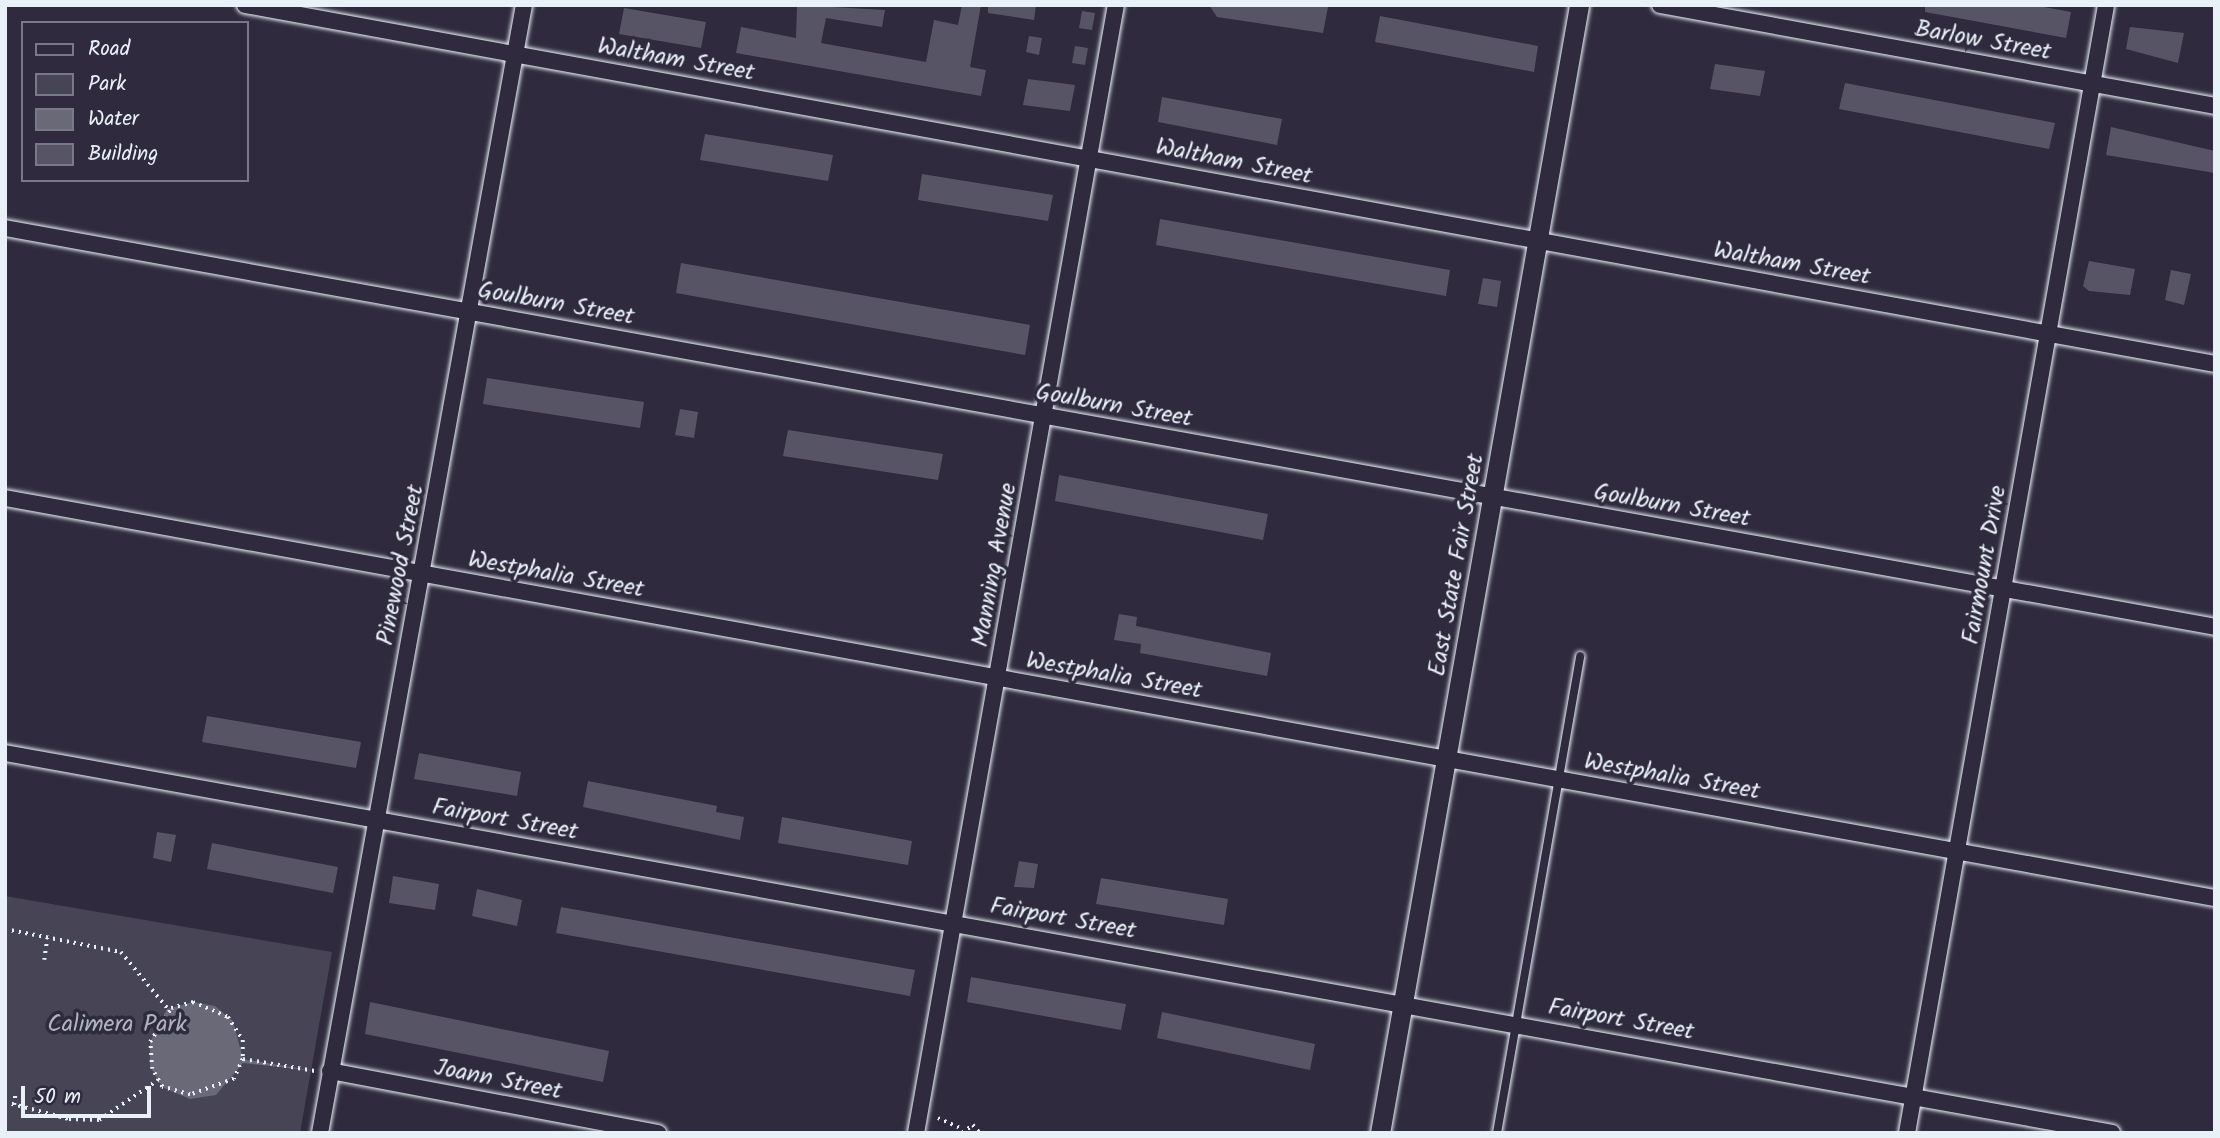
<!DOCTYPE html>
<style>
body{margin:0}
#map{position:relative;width:2220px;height:1138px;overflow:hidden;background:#2f2a3d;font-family:Kalam,sans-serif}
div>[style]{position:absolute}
.green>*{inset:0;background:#464455}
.water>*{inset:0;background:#696978}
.building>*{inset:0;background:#575565}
.path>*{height:3.5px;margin-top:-1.75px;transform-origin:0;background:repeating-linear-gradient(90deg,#e8f1f8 0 2px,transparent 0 7px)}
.roads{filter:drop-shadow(0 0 2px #e8f1f8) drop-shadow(0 0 2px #e8f1f8)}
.service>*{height:8px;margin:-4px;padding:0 4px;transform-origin:4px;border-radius:4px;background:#2f2a3d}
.minor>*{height:16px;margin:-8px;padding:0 8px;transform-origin:8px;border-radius:8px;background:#2f2a3d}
.tertiary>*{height:19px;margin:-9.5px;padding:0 9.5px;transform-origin:9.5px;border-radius:9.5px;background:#2f2a3d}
span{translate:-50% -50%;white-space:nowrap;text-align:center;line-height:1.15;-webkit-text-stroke:7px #2f2a3d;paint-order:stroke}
.street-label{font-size:24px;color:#e8f1f8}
.park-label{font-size:24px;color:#afb4bf}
.frame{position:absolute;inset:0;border:7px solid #e8f1f8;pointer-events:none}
.legend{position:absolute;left:21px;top:21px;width:228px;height:161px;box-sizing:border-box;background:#2f2a3d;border:2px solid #797a88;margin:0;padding:9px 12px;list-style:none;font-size:21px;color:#e8f1f8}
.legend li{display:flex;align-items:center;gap:14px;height:35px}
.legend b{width:35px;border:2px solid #797a88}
.scale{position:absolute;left:21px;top:1086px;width:130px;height:32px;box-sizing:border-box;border:4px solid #e8f1f8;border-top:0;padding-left:9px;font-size:21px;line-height:24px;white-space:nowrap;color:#e8f1f8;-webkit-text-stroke:5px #2f2a3d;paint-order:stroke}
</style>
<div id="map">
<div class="green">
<i style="clip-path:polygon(5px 896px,332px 952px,300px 1133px,5px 1133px)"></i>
</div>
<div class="water">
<i style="clip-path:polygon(193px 1002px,215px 1006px,233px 1021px,243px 1059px,315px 1071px,243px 1063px,216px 1095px,190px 1099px,162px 1087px,150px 1066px,150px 1042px,167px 1009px)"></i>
</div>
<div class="building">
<i style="clip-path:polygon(797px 5px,885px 10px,882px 27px,826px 18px,821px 43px,926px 62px,934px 20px,958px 25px,962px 5px,981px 5px,970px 67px,986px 70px,981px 96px,736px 53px,741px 27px,796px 38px)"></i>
<i style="clip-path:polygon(988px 5px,1036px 5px,1034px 20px,988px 13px)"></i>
<i style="clip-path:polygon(1209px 5px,1320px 5px,1328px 7px,1323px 33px,1217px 17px)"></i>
<i style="clip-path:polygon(1925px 5px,2033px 5px,2071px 12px,2066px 38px,1925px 12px)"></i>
<i style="clip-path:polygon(624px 8px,706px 22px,701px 48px,619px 34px)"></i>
<i style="clip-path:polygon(1082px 11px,1095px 13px,1092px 30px,1079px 28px)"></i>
<i style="clip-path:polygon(1380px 16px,1538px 46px,1534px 72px,1375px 42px)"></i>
<i style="clip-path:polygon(2130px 27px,2184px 33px,2178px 63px,2126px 49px)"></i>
<i style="clip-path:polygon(1029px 36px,1042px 38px,1039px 55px,1026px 52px)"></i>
<i style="clip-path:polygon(1075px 46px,1088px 48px,1085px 65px,1072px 63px)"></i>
<i style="clip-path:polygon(1715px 64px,1765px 71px,1760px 96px,1710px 89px)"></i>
<i style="clip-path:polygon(1028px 79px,1075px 85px,1070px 111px,1023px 105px)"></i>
<i style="clip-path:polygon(1845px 83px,2055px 123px,2049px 149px,1839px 109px)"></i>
<i style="clip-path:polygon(1162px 97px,1282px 119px,1277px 145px,1158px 122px)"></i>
<i style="clip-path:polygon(2111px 127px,2215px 151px,2215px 173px,2106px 155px)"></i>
<i style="clip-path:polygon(705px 134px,833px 155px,828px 181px,700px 160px)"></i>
<i style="clip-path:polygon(922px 174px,1053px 195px,1048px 221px,918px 200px)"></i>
<i style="clip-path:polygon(1160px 219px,1450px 270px,1446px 296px,1156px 245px)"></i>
<i style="clip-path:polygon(2089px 261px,2135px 269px,2130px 295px,2089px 291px,2083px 286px)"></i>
<i style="clip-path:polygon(681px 263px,1030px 325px,1025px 355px,676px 293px)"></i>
<i style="clip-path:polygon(2171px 270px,2191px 274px,2184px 305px,2165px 300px)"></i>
<i style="clip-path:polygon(1483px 278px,1501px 281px,1497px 307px,1478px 304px)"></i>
<i style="clip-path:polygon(487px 378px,644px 402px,640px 428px,483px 404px)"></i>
<i style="clip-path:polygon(680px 409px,698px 412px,694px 438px,675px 435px)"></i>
<i style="clip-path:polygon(788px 430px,943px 454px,938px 480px,783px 456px)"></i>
<i style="clip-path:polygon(1059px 475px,1268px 514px,1263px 540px,1055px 501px)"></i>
<i style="clip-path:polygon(1119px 614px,1137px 617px,1136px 626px,1271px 653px,1267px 676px,1140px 653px,1141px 644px,1114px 640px)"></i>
<i style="clip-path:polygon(207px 716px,361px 742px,356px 768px,202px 742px)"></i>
<i style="clip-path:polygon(419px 753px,521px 772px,517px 796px,414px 779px)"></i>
<i style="clip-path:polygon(588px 781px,717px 806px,716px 812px,744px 817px,740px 840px,583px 807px)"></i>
<i style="clip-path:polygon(782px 817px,912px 841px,908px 865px,778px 843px)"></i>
<i style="clip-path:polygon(157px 832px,176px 835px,171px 862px,153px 858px)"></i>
<i style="clip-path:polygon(212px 843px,338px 867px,333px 893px,207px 869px)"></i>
<i style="clip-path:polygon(1019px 861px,1038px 864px,1034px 888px,1014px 887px)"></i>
<i style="clip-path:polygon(393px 876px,439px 884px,435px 910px,389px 903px)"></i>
<i style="clip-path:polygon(1101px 878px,1228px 899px,1224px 925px,1096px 904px)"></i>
<i style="clip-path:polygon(477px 889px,522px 900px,517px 926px,472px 916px)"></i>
<i style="clip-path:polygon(561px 907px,915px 970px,910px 996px,556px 933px)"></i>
<i style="clip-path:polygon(971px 977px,1126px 1004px,1121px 1030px,967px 1002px)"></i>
<i style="clip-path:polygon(370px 1002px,609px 1051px,603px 1082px,365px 1034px)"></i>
<i style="clip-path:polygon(1162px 1012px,1315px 1044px,1310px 1070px,1157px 1038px)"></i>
</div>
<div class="path">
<i style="left:5px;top:929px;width:118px;rotate:11.2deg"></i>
<i style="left:121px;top:952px;width:75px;rotate:50.4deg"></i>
<i style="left:44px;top:960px;width:22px;rotate:-82deg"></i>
<i style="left:243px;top:1059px;width:22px;rotate:114deg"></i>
<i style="left:234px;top:1079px;width:47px;rotate:160deg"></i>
<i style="left:190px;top:1095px;width:29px;rotate:-164deg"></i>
<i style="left:162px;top:1087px;width:21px;rotate:-119deg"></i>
<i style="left:152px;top:1069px;width:27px;rotate:-94deg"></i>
<i style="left:150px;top:1042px;width:40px;rotate:-58deg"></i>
<i style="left:171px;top:1008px;width:23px;rotate:-15deg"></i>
<i style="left:193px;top:1002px;width:38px;rotate:23deg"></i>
<i style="left:228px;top:1017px;width:27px;rotate:57deg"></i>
<i style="left:243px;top:1040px;width:19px;rotate:90deg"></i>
<i style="left:243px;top:1059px;width:73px;rotate:9.5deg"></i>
<i style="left:5px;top:1102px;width:66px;rotate:14.9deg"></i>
<i style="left:69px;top:1119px;width:30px;rotate:2deg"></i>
<i style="left:99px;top:1120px;width:71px;rotate:-34.1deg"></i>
<i style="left:14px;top:1105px;width:9px;rotate:-84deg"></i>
<i style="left:938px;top:1118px;width:27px;rotate:24deg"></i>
<i style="left:962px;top:1133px;width:14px;rotate:-36deg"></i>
<i style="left:973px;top:1125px;width:11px;rotate:49deg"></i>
</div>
<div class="roads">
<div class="service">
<i style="left:1497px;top:1133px;width:484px;rotate:-80.1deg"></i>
</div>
<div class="minor">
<i style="left:245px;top:5px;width:2002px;rotate:10.33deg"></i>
<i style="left:1660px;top:5px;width:564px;rotate:10.31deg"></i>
<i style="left:5px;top:228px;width:2246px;rotate:10.23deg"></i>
<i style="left:5px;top:498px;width:2246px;rotate:10.26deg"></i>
<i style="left:5px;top:753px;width:2141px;rotate:10.22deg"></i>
<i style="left:330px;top:1071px;width:334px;rotate:10.7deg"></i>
<i style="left:320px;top:1133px;width:1146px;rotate:-79.75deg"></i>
<i style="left:916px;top:1133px;width:1146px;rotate:-79.95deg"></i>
<i style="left:1907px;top:1133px;width:1145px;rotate:-79.99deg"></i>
</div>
<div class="tertiary">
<i style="left:1380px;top:1133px;width:1145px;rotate:-79.99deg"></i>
</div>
</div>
<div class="street-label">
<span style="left:1983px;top:41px;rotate:10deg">Barlow Street</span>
<span style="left:676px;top:60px;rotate:10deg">Waltham Street</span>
<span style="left:1234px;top:162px;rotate:11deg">Waltham Street</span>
<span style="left:1792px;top:264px;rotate:10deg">Waltham Street</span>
<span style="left:556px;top:304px;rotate:10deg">Goulburn Street</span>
<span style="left:1114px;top:406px;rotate:10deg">Goulburn Street</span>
<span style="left:1672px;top:506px;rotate:10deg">Goulburn Street</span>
<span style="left:401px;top:565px;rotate:-79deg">Pinewood Street</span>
<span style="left:995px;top:565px;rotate:-80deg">Manning Avenue</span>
<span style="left:1457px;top:565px;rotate:-80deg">East State Fair Street</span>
<span style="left:1985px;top:565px;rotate:-80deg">Fairmount Drive</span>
<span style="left:556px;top:575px;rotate:10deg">Westphalia Street</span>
<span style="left:1114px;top:676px;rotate:10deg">Westphalia Street</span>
<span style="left:1672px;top:777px;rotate:10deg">Westphalia Street</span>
<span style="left:505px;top:820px;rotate:10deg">Fairport Street</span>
<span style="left:1063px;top:919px;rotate:10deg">Fairport Street</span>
<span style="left:1621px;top:1020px;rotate:10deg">Fairport Street</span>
<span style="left:498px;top:1080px;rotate:11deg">Joann Street</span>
</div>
<div class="park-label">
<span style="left:117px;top:1025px">Calimera Park</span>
</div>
<div class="frame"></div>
<ul class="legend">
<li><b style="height:9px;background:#2f2a3d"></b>Road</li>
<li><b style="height:19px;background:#464455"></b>Park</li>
<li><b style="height:19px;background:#696978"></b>Water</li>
<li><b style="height:19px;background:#575565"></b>Building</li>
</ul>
<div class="scale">50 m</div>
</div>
